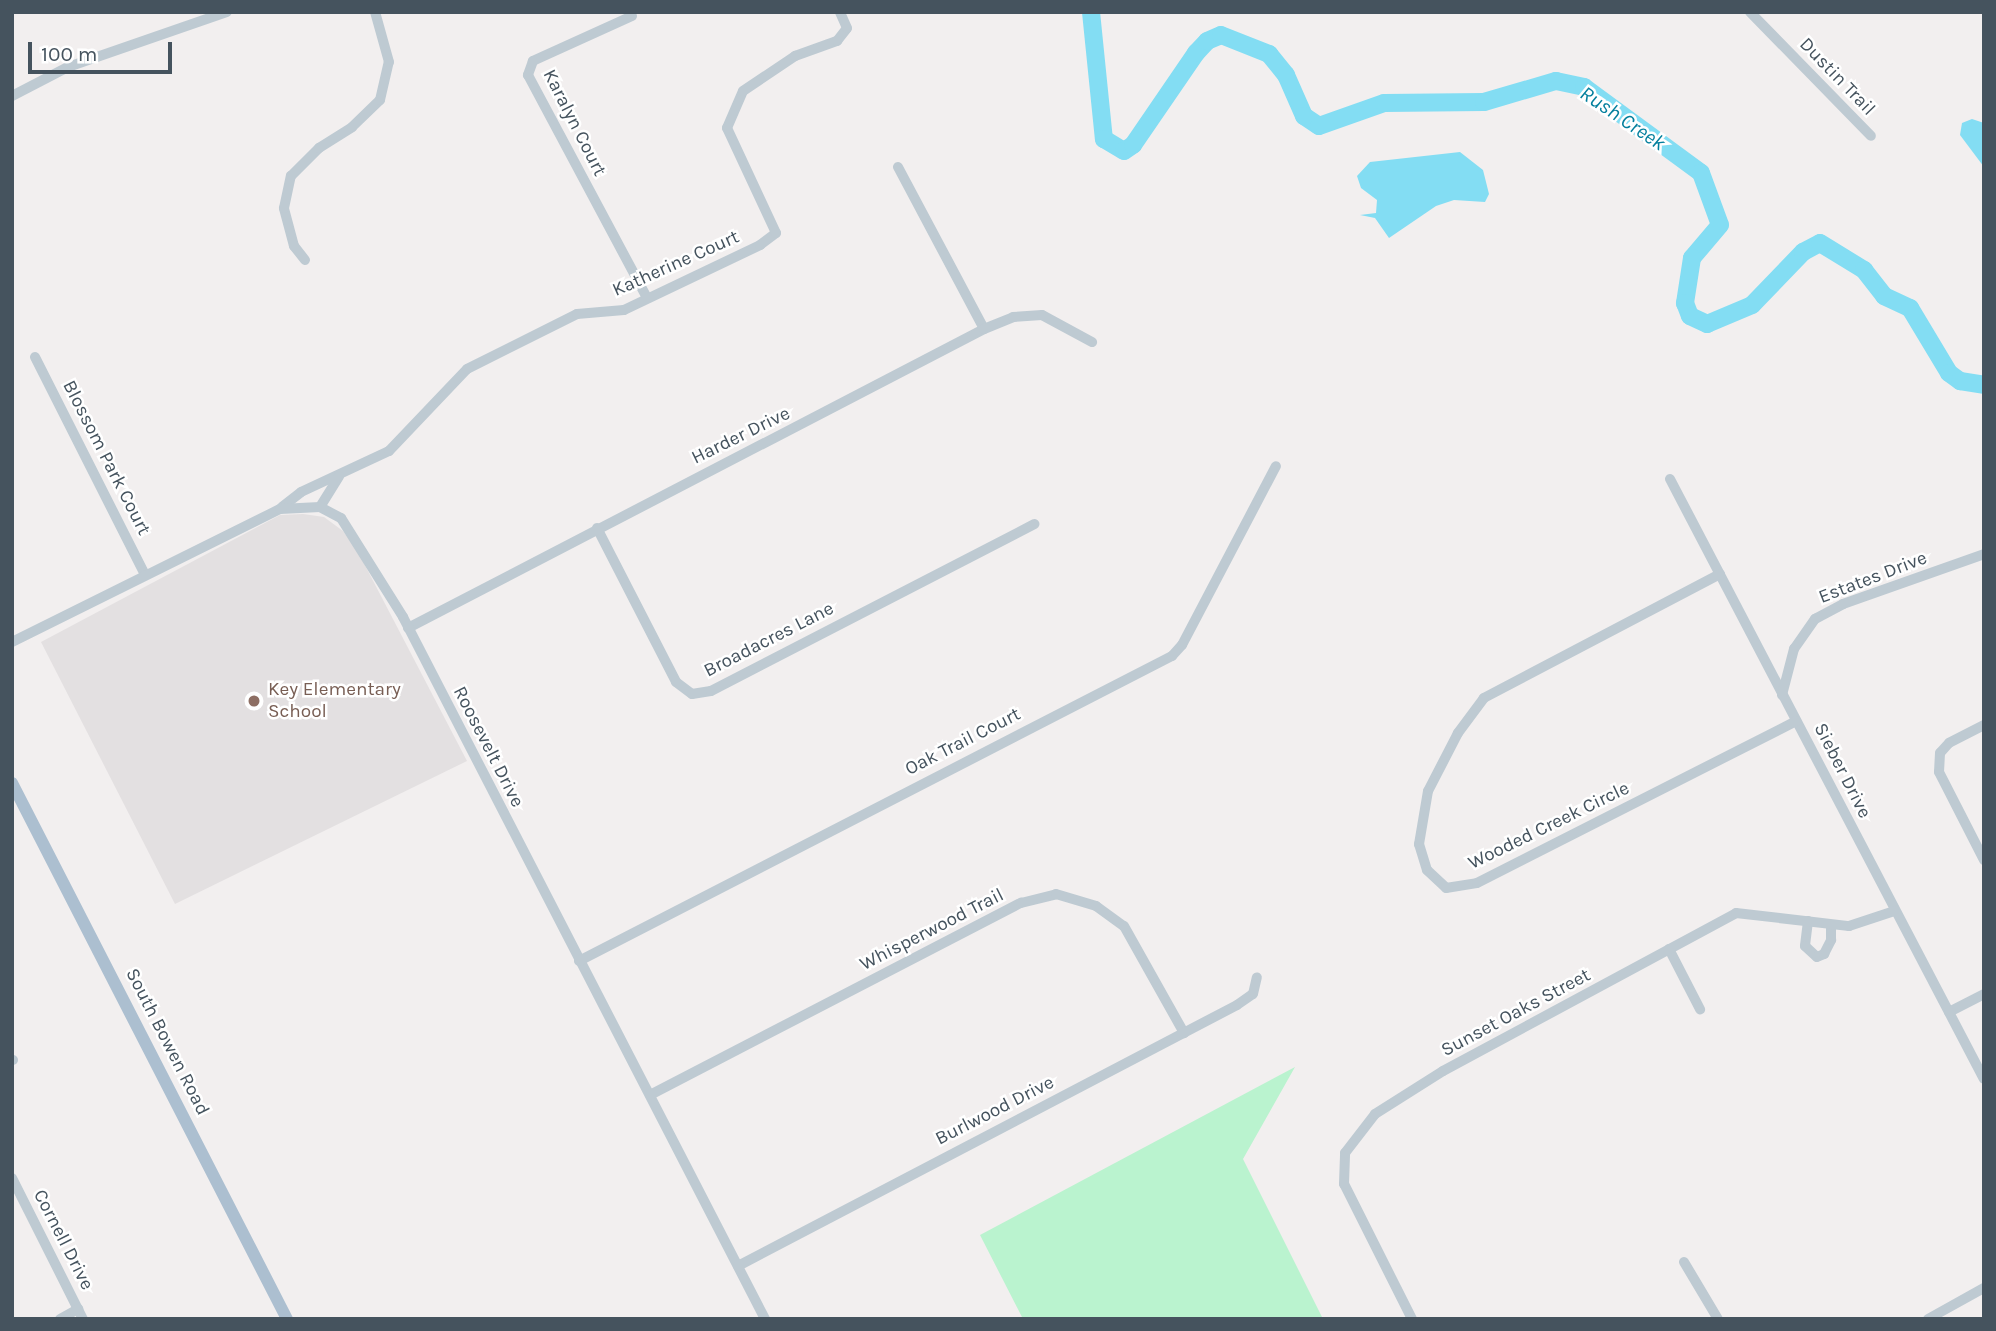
<!DOCTYPE html>
<style>
body{margin:0}
#map{position:relative;width:1996px;height:1331px;overflow:hidden;background:#f2efef;font-family:Karla,sans-serif}
div>[style]{position:absolute}
.education>*{inset:0;background:#e3e0e1}
.green>*{inset:0;background:#baf3cf}
.water>*{inset:0;background:#83ddf3}
.river>*{height:18px;margin:-9px;padding:0 9px;transform-origin:9px;border-radius:9px;background:#83ddf3}
.minor>*{height:10px;margin:-5px;padding:0 5px;transform-origin:5px;border-radius:5px;background:#becad2}
.major>*{height:12px;margin:-6px;padding:0 6px;transform-origin:6px;border-radius:6px;background:#acbfd0}
.dots>*{width:19px;height:19px;translate:-50% -50%;box-sizing:border-box;border:4px solid #fff;border-radius:50%}
span{translate:-50% -50%;white-space:nowrap;text-align:center;line-height:1.15;-webkit-text-stroke:5px #fff;paint-order:stroke}
.street-label{font-size:19px;color:#45535e}
.education-label{font-size:19px;color:#785e54}
.left{translate:0 -50%;text-align:left}
.water-label{font-size:21px;color:#037f9d;font-style:italic}
.frame{position:absolute;inset:0;border:14px solid #45535e;pointer-events:none}
.scale{position:absolute;left:28px;top:42px;width:144px;height:32px;box-sizing:border-box;border:4px solid #45535e;border-top:0;padding-left:9px;font-size:21px;line-height:24px;white-space:nowrap;color:#45535e;-webkit-text-stroke:5px #fff;paint-order:stroke}
</style>
<div id="map">
<div class="education">
<i style="clip-path:polygon(303px 514px,324px 517px,343px 531px,357px 550px,467px 761px,175px 904px,41px 642px,280px 515px)"></i>
</div>
<div class="green">
<i style="clip-path:polygon(1295px 1067px,1243px 1159px,1323px 1319px,1023px 1319px,980px 1235px)"></i>
</div>
<div class="water">
<i style="clip-path:polygon(1972px 119px,1984px 123px,1984px 167px,1960px 135px,1962px 123px)"></i>
<i style="clip-path:polygon(1460px 152px,1483px 170px,1489px 194px,1485px 202px,1454px 200px,1436px 206px,1389px 238px,1375px 218px,1360px 215px,1376px 213px,1377px 200px,1361px 188px,1357px 176px,1370px 162px)"></i>
</div>
<div class="river">
<i style="left:1091px;top:12px;width:128px;rotate:84.2deg"></i>
<i style="left:1104px;top:139px;width:23px;rotate:31deg"></i>
<i style="left:1124px;top:151px;width:11px;rotate:-34deg"></i>
<i style="left:1133px;top:145px;width:112px;rotate:-55.6deg"></i>
<i style="left:1196px;top:53px;width:16px;rotate:-47deg"></i>
<i style="left:1207px;top:41px;width:15px;rotate:-23deg"></i>
<i style="left:1221px;top:35px;width:52px;rotate:21.6deg"></i>
<i style="left:1269px;top:54px;width:27px;rotate:51deg"></i>
<i style="left:1286px;top:75px;width:45px;rotate:66.3deg"></i>
<i style="left:1304px;top:116px;width:18px;rotate:34deg"></i>
<i style="left:1319px;top:126px;width:69px;rotate:-19.5deg"></i>
<i style="left:1384px;top:103px;width:100px;rotate:-0.6deg"></i>
<i style="left:1484px;top:102px;width:75px;rotate:-16.3deg"></i>
<i style="left:1556px;top:81px;width:29px;rotate:12deg"></i>
<i style="left:1584px;top:87px;width:145px;rotate:36.3deg"></i>
<i style="left:1701px;top:173px;width:55px;rotate:69.9deg"></i>
<i style="left:1720px;top:225px;width:43px;rotate:130.3deg"></i>
<i style="left:1692px;top:258px;width:46px;rotate:98.8deg"></i>
<i style="left:1685px;top:303px;width:14px;rotate:69deg"></i>
<i style="left:1690px;top:316px;width:19px;rotate:25deg"></i>
<i style="left:1707px;top:324px;width:49px;rotate:-22.9deg"></i>
<i style="left:1752px;top:305px;width:74px;rotate:-46.1deg"></i>
<i style="left:1803px;top:252px;width:19px;rotate:-28deg"></i>
<i style="left:1820px;top:243px;width:52px;rotate:31.5deg"></i>
<i style="left:1864px;top:270px;width:33px;rotate:52deg"></i>
<i style="left:1884px;top:296px;width:29px;rotate:25deg"></i>
<i style="left:1910px;top:308px;width:76px;rotate:59deg"></i>
<i style="left:1949px;top:373px;width:14px;rotate:36deg"></i>
<i style="left:1960px;top:381px;width:24px;rotate:9deg"></i>
</div>
<div class="minor">
<i style="left:1750px;top:12px;width:173px;rotate:45.7deg"></i>
<i style="left:632px;top:16px;width:109px;rotate:155.6deg"></i>
<i style="left:533px;top:61px;width:15px;rotate:110deg"></i>
<i style="left:528px;top:75px;width:253px;rotate:61.9deg"></i>
<i style="left:12px;top:96px;width:63px;rotate:-27.4deg"></i>
<i style="left:68px;top:67px;width:168px;rotate:-19.1deg"></i>
<i style="left:898px;top:167px;width:183px;rotate:62deg"></i>
<i style="left:305px;top:260px;width:18px;rotate:-128deg"></i>
<i style="left:294px;top:246px;width:39px;rotate:-105deg"></i>
<i style="left:284px;top:208px;width:33px;rotate:-78deg"></i>
<i style="left:291px;top:176px;width:40px;rotate:-45deg"></i>
<i style="left:319px;top:148px;width:39px;rotate:-32deg"></i>
<i style="left:352px;top:127px;width:39px;rotate:-44deg"></i>
<i style="left:380px;top:100px;width:39px;rotate:-77deg"></i>
<i style="left:389px;top:62px;width:52px;rotate:-105.6deg"></i>
<i style="left:35px;top:357px;width:244px;rotate:63.2deg"></i>
<i style="left:1670px;top:479px;width:677px;rotate:62.38deg"></i>
<i style="left:282px;top:507px;width:24px;rotate:-38deg"></i>
<i style="left:301px;top:492px;width:97px;rotate:-25deg"></i>
<i style="left:389px;top:451px;width:113px;rotate:-46.4deg"></i>
<i style="left:467px;top:369px;width:123px;rotate:-26.6deg"></i>
<i style="left:577px;top:314px;width:47px;rotate:-4.9deg"></i>
<i style="left:624px;top:310px;width:151px;rotate:-25.5deg"></i>
<i style="left:760px;top:245px;width:20px;rotate:-37deg"></i>
<i style="left:776px;top:233px;width:116px;rotate:-115deg"></i>
<i style="left:727px;top:128px;width:40px;rotate:-66.6deg"></i>
<i style="left:743px;top:91px;width:63px;rotate:-33.9deg"></i>
<i style="left:795px;top:56px;width:45px;rotate:-19.7deg"></i>
<i style="left:837px;top:41px;width:16px;rotate:-52deg"></i>
<i style="left:847px;top:28px;width:17px;rotate:-114deg"></i>
<i style="left:320px;top:507px;width:36px;rotate:-58deg"></i>
<i style="left:597px;top:528px;width:173px;rotate:62.8deg"></i>
<i style="left:676px;top:682px;width:20px;rotate:37deg"></i>
<i style="left:692px;top:694px;width:19px;rotate:-9deg"></i>
<i style="left:711px;top:691px;width:364px;rotate:-27.3deg"></i>
<i style="left:1720px;top:574px;width:267px;rotate:152.3deg"></i>
<i style="left:1484px;top:698px;width:44px;rotate:126.6deg"></i>
<i style="left:1458px;top:733px;width:65px;rotate:117.3deg"></i>
<i style="left:1428px;top:791px;width:54px;rotate:99.6deg"></i>
<i style="left:1419px;top:844px;width:27px;rotate:73deg"></i>
<i style="left:1427px;top:870px;width:26px;rotate:43deg"></i>
<i style="left:1446px;top:888px;width:31px;rotate:-9deg"></i>
<i style="left:1477px;top:883px;width:358px;rotate:-26.9deg"></i>
<i style="left:408px;top:628px;width:649px;rotate:-27.43deg"></i>
<i style="left:984px;top:329px;width:31px;rotate:-22deg"></i>
<i style="left:1013px;top:317px;width:29px;rotate:-4deg"></i>
<i style="left:1042px;top:315px;width:57px;rotate:28.4deg"></i>
<i style="left:12px;top:642px;width:299px;rotate:-26.4deg"></i>
<i style="left:280px;top:509px;width:40px;rotate:-2.9deg"></i>
<i style="left:320px;top:507px;width:24px;rotate:28deg"></i>
<i style="left:341px;top:518px;width:117px;rotate:57.9deg"></i>
<i style="left:403px;top:617px;width:790px;rotate:62.72deg"></i>
<i style="left:1782px;top:695px;width:48px;rotate:-75.4deg"></i>
<i style="left:1794px;top:649px;width:37px;rotate:-55deg"></i>
<i style="left:1815px;top:619px;width:32px;rotate:-28deg"></i>
<i style="left:1843px;top:604px;width:150px;rotate:-19.5deg"></i>
<i style="left:1984px;top:725px;width:39px;rotate:153deg"></i>
<i style="left:1949px;top:743px;width:13px;rotate:132deg"></i>
<i style="left:1940px;top:753px;width:19px;rotate:93deg"></i>
<i style="left:1939px;top:772px;width:99px;rotate:62.9deg"></i>
<i style="left:1808px;top:921px;width:25px;rotate:97deg"></i>
<i style="left:1805px;top:946px;width:16px;rotate:43deg"></i>
<i style="left:1817px;top:957px;width:8px;rotate:-23deg"></i>
<i style="left:1824px;top:954px;width:16px;rotate:-63deg"></i>
<i style="left:1831px;top:940px;width:14px;rotate:-90deg"></i>
<i style="left:1669px;top:949px;width:68px;rotate:62.7deg"></i>
<i style="left:579px;top:961px;width:667px;rotate:-27.22deg"></i>
<i style="left:1172px;top:656px;width:15px;rotate:-48deg"></i>
<i style="left:1182px;top:645px;width:202px;rotate:-62.3deg"></i>
<i style="left:1949px;top:1012px;width:39px;rotate:-27deg"></i>
<i style="left:12px;top:1060px;width:1px"></i>
<i style="left:650px;top:1095px;width:418px;rotate:-27.4deg"></i>
<i style="left:1021px;top:903px;width:36px;rotate:-14deg"></i>
<i style="left:1056px;top:894px;width:42px;rotate:16.7deg"></i>
<i style="left:1096px;top:906px;width:34px;rotate:36deg"></i>
<i style="left:1124px;top:926px;width:123px;rotate:60.7deg"></i>
<i style="left:12px;top:1178px;width:158px;rotate:63.3deg"></i>
<i style="left:1684px;top:1262px;width:66px;rotate:59.2deg"></i>
<i style="left:738px;top:1266px;width:563px;rotate:-27.61deg"></i>
<i style="left:1237px;top:1005px;width:19px;rotate:-35deg"></i>
<i style="left:1253px;top:994px;width:17px;rotate:-77deg"></i>
<i style="left:60px;top:1319px;width:21px;rotate:-29deg"></i>
<i style="left:1412px;top:1319px;width:151px;rotate:-116.7deg"></i>
<i style="left:1344px;top:1184px;width:31px;rotate:-88deg"></i>
<i style="left:1345px;top:1153px;width:49px;rotate:-52.4deg"></i>
<i style="left:1375px;top:1114px;width:80px;rotate:-32.3deg"></i>
<i style="left:1443px;top:1071px;width:333px;rotate:-28.3deg"></i>
<i style="left:1736px;top:913px;width:114px;rotate:6.6deg"></i>
<i style="left:1849px;top:926px;width:47px;rotate:-18.4deg"></i>
<i style="left:1928px;top:1319px;width:64px;rotate:-29deg"></i>
</div>
<div class="major">
<i style="left:12px;top:783px;width:602px;rotate:62.84deg"></i>
</div>
<div class="dots">
<i style="left:254px;top:701px;background:#8d6e63"></i>
</div>
<div class="street-label">
<span style="left:1837px;top:77px;rotate:46deg">Dustin Trail</span>
<span style="left:574px;top:123px;rotate:63deg">Karalyn Court</span>
<span style="left:676px;top:264px;rotate:-24deg">Katherine Court</span>
<span style="left:741px;top:436px;rotate:-26deg">Harder Drive</span>
<span style="left:106px;top:458px;rotate:63deg">Blossom Park Court</span>
<span style="left:1873px;top:578px;rotate:-21deg">Estates Drive</span>
<span style="left:769px;top:640px;rotate:-27deg">Broadacres Lane</span>
<span style="left:963px;top:742px;rotate:-27deg">Oak Trail Court</span>
<span style="left:488px;top:747px;rotate:63deg">Roosevelt Drive</span>
<span style="left:1842px;top:771px;rotate:63deg">Sieber Drive</span>
<span style="left:1549px;top:826px;rotate:-26deg">Wooded Creek Circle</span>
<span style="left:932px;top:930px;rotate:-27deg">Whisperwood Trail</span>
<span style="left:1516px;top:1013px;rotate:-28deg">Sunset Oaks Street</span>
<span style="left:167px;top:1042px;rotate:63deg">South Bowen Road</span>
<span style="left:995px;top:1111px;rotate:-27deg">Burlwood Drive</span>
<span style="left:63px;top:1240px;rotate:63deg">Cornell Drive</span>
</div>
<div class="education-label">
<span class="left" style="left:268px;top:701px">Key Elementary<br>School</span>
</div>
<div class="water-label">
<span style="left:1623px;top:118px;rotate:34deg">Rush Creek</span>
</div>
<div class="frame"></div>
<div class="scale">100 m</div>
</div>
